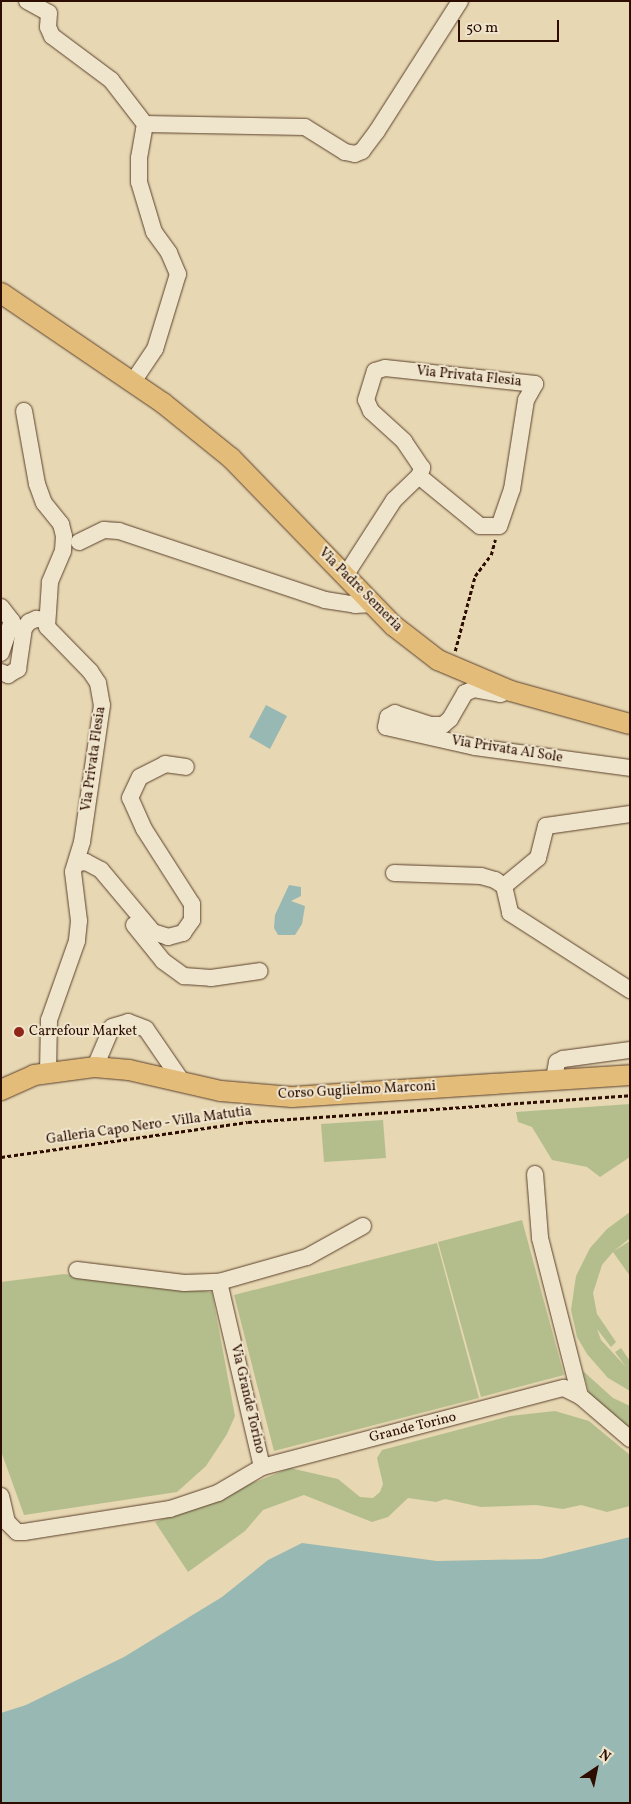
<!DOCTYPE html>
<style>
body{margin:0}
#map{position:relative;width:631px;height:1804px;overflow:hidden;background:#e7d7b2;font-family:Vollkorn,serif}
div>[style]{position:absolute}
.green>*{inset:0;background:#b4be8d}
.water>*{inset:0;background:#98b8b3}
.path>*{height:2.5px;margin-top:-1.25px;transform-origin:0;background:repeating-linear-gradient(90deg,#2d0d00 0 4px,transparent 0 6.5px)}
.roads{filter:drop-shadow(0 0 1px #5c402c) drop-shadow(0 0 1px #5c402c)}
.minor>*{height:16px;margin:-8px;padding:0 8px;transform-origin:8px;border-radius:8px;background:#efe5cd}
.major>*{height:20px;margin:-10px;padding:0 10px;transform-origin:10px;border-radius:10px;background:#e4bc79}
.dots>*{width:14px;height:14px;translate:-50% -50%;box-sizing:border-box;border:2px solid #efe5cd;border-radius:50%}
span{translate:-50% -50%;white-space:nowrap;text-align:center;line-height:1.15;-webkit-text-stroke:4px #efe5cd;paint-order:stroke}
.street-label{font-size:14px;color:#2d0d00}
.poi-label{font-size:14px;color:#2d0d00}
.left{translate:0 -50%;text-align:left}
.frame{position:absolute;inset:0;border:2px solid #2d0d00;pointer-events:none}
.north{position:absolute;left:571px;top:1744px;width:50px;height:50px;-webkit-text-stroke:4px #efe5cd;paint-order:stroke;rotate:34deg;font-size:14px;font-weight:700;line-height:20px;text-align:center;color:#2d0d00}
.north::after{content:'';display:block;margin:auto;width:18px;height:22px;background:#2d0d00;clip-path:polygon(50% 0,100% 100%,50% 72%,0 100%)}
.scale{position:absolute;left:458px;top:20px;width:101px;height:22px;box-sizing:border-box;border:2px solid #2d0d00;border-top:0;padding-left:6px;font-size:15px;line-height:18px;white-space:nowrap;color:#2d0d00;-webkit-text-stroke:4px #efe5cd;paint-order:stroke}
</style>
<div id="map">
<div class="green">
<i style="clip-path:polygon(630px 1104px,630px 1157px,600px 1177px,587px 1167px,552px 1160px,532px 1127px,518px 1122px,516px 1112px)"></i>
<i style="clip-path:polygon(383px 1120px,386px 1158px,324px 1162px,321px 1124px)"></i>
<i style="clip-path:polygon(630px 1212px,630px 1238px,614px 1251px,630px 1241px,630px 1276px,613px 1252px,602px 1265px,593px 1293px,597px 1314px,616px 1342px,611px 1347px,597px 1329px,601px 1340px,626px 1367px,615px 1352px,621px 1348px,630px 1361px,630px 1391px,608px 1378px,587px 1354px,577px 1337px,571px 1310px,576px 1276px,590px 1248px,607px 1229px)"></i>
<i style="clip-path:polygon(522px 1220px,564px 1375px,481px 1397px,438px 1242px)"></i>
<i style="clip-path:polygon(437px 1243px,479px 1398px,274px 1451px,234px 1295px)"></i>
<i style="clip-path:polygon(64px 1274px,212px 1292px,235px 1416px,227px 1434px,206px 1466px,177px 1492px,24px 1515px,1px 1451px,1px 1282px)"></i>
<i style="clip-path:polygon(583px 1371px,613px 1398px,630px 1406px,630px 1437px,592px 1403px)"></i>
<i style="clip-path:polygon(555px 1411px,589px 1421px,630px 1455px,630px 1506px,607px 1512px,581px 1505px,563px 1509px,536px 1505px,481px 1507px,445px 1499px,436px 1502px,408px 1498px,388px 1517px,372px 1522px,304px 1495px,263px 1510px,245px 1531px,188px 1572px,155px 1522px,290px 1468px,338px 1479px,360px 1497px,373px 1498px,380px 1492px,383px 1484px,377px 1458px,382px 1450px,510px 1416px)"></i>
</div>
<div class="water">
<i style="clip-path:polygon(266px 705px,287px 716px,270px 749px,249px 737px)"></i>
<i style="clip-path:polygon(289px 885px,301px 887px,301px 896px,291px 901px,305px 906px,302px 924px,295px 935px,278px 935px,274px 928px,275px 915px)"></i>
<i style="clip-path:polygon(630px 1537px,630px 1803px,1px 1803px,1px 1713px,26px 1705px,124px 1657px,222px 1597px,268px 1560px,302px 1543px,437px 1561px,541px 1559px)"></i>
</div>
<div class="path">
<i style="left:455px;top:651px;width:78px;rotate:-75.1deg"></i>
<i style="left:475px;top:576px;width:26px;rotate:-53deg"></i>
<i style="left:491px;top:555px;width:16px;rotate:-75deg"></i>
<i style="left:1px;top:1157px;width:249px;rotate:-8.1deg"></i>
<i style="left:248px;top:1122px;width:383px;rotate:-4deg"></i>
</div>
<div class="roads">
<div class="minor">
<i style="left:27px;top:1px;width:25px;rotate:29deg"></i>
<i style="left:49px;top:13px;width:14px;rotate:94deg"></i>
<i style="left:48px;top:27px;width:10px;rotate:66deg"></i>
<i style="left:52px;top:36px;width:74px;rotate:36.7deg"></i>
<i style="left:111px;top:80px;width:56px;rotate:52.3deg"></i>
<i style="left:145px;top:124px;width:35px;rotate:100deg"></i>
<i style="left:139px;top:158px;width:24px;rotate:90deg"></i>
<i style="left:139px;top:182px;width:52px;rotate:73.3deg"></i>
<i style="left:154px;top:232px;width:26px;rotate:54deg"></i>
<i style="left:169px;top:253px;width:23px;rotate:67deg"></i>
<i style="left:178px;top:274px;width:78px;rotate:107deg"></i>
<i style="left:155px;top:349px;width:40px;rotate:124deg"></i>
<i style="left:145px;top:124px;width:160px;rotate:1.1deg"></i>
<i style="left:305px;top:127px;width:47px;rotate:32deg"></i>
<i style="left:345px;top:152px;width:10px;rotate:11deg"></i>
<i style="left:355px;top:154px;width:8px;rotate:-23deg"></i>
<i style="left:362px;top:151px;width:25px;rotate:-53deg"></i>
<i style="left:377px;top:131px;width:154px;rotate:-57.4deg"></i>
<i style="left:24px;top:411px;width:74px;rotate:79.9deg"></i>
<i style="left:37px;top:484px;width:20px;rotate:70deg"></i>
<i style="left:44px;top:503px;width:27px;rotate:51deg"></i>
<i style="left:61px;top:524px;width:12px;rotate:76deg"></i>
<i style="left:64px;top:536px;width:15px;rotate:94deg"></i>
<i style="left:63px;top:551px;width:34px;rotate:113deg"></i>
<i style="left:50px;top:582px;width:45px;rotate:93.8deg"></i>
<i style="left:47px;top:627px;width:62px;rotate:45.7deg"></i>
<i style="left:90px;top:671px;width:14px;rotate:56deg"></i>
<i style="left:98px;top:683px;width:22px;rotate:80deg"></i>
<i style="left:102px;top:705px;width:138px;rotate:98.3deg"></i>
<i style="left:82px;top:842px;width:31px;rotate:107deg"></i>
<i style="left:73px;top:872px;width:49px;rotate:83deg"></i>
<i style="left:79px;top:921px;width:20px;rotate:96deg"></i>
<i style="left:77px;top:941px;width:84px;rotate:109.5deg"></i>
<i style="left:49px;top:1020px;width:52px;rotate:91.1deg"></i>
<i style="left:79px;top:542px;width:28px;rotate:-26deg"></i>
<i style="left:104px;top:530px;width:15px;rotate:4deg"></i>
<i style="left:119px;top:531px;width:217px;rotate:18.5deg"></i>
<i style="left:325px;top:600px;width:30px;rotate:9deg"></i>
<i style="left:355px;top:605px;width:18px;rotate:-3deg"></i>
<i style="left:345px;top:576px;width:90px;rotate:-57.2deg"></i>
<i style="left:394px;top:500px;width:35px;rotate:-44deg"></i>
<i style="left:419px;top:476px;width:9px;rotate:-69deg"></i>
<i style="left:422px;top:468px;width:32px;rotate:-124deg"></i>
<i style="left:404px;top:441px;width:45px;rotate:-137.7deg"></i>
<i style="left:371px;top:411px;width:12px;rotate:-114deg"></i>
<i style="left:366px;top:400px;width:30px;rotate:-73deg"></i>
<i style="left:375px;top:371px;width:10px;rotate:-17deg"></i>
<i style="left:385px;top:368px;width:151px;rotate:6.1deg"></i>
<i style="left:535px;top:384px;width:18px;rotate:119deg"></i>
<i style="left:526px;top:400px;width:90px;rotate:98.9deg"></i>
<i style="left:512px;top:489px;width:39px;rotate:109deg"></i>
<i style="left:499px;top:526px;width:19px;rotate:180deg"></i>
<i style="left:480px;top:526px;width:79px;rotate:-140.7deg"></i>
<i style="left:1px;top:607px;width:18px;rotate:52deg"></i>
<i style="left:12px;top:621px;width:34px;rotate:109deg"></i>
<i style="left:1px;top:672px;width:8px;rotate:23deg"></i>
<i style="left:8px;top:675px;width:12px;rotate:-31deg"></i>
<i style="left:18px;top:669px;width:41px;rotate:-81.7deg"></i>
<i style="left:24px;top:628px;width:8px;rotate:-50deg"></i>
<i style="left:29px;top:622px;width:8px;rotate:-23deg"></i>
<i style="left:36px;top:619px;width:11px;rotate:5deg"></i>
<i style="left:506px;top:692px;width:6px;rotate:162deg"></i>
<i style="left:500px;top:694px;width:26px;rotate:-169deg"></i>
<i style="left:474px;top:689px;width:10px;rotate:156deg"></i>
<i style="left:465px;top:693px;width:30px;rotate:120deg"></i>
<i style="left:450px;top:719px;width:9px;rotate:139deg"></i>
<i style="left:443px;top:725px;width:12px;rotate:180deg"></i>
<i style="left:431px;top:725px;width:38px;rotate:-162deg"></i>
<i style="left:395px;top:713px;width:8px;rotate:150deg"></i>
<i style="left:388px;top:717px;width:10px;rotate:101deg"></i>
<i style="left:386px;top:727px;width:91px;rotate:12.7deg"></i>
<i style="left:475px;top:747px;width:156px;rotate:7.7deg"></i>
<i style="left:78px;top:863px;width:8px;rotate:-7deg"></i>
<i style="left:86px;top:862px;width:17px;rotate:28deg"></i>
<i style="left:101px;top:870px;width:81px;rotate:50deg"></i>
<i style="left:153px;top:932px;width:16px;rotate:18deg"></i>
<i style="left:168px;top:937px;width:16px;rotate:-15deg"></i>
<i style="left:183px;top:933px;width:16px;rotate:-55deg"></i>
<i style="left:192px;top:920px;width:16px;rotate:-90deg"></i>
<i style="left:192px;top:904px;width:89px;rotate:-122.6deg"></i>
<i style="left:144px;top:829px;width:34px;rotate:-114deg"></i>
<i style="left:130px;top:798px;width:23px;rotate:-65deg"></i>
<i style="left:140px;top:777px;width:28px;rotate:-27deg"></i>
<i style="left:165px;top:764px;width:21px;rotate:8deg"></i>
<i style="left:394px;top:873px;width:87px;rotate:2deg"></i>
<i style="left:481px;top:876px;width:15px;rotate:16deg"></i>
<i style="left:495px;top:880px;width:11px;rotate:34deg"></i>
<i style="left:504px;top:886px;width:28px;rotate:77deg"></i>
<i style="left:510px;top:913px;width:143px;rotate:32.7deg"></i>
<i style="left:504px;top:886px;width:44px;rotate:-39.5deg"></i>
<i style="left:538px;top:858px;width:33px;rotate:-76deg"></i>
<i style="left:546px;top:826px;width:85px;rotate:-8.1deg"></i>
<i style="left:134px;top:925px;width:46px;rotate:51.1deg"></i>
<i style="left:163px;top:961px;width:26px;rotate:36deg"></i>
<i style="left:184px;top:976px;width:27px;rotate:4deg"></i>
<i style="left:211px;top:978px;width:49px;rotate:-8.1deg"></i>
<i style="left:95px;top:1067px;width:43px;rotate:-67deg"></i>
<i style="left:112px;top:1027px;width:17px;rotate:-17deg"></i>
<i style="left:128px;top:1022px;width:19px;rotate:21deg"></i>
<i style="left:146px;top:1029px;width:65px;rotate:55.6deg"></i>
<i style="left:554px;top:1079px;width:17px;rotate:-80deg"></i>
<i style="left:557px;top:1062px;width:7px;rotate:-27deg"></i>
<i style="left:563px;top:1059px;width:68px;rotate:-7.7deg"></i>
<i style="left:535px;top:1174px;width:64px;rotate:85.5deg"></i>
<i style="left:540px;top:1238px;width:163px;rotate:75.8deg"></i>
<i style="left:77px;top:1270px;width:108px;rotate:6.9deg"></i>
<i style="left:184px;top:1283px;width:35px;rotate:-2deg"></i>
<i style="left:219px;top:1282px;width:91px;rotate:-15.9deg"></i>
<i style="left:307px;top:1257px;width:64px;rotate:-29deg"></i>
<i style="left:262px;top:1467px;width:312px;rotate:-14.7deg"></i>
<i style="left:564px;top:1388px;width:18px;rotate:27deg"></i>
<i style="left:580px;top:1396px;width:66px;rotate:40.7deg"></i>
<i style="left:1px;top:1496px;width:27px;rotate:77deg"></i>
<i style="left:7px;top:1522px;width:14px;rotate:45deg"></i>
<i style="left:17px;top:1532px;width:7px"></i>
<i style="left:24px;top:1532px;width:148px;rotate:-9deg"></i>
<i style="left:170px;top:1509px;width:51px;rotate:-18.4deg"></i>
<i style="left:218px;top:1493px;width:51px;rotate:-30.6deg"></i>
<i style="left:262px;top:1467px;width:190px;rotate:-103.1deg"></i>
</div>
<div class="major">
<i style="left:1px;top:293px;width:196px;rotate:34.2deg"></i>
<i style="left:163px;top:403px;width:87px;rotate:39deg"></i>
<i style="left:231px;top:458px;width:234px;rotate:45.9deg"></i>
<i style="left:394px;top:626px;width:56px;rotate:37.7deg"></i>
<i style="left:438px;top:660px;width:79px;rotate:23deg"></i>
<i style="left:511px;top:691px;width:123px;rotate:15.5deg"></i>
<i style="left:1px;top:1090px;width:36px;rotate:-24deg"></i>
<i style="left:34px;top:1075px;width:62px;rotate:-7.5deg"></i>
<i style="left:95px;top:1067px;width:34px;rotate:5deg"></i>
<i style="left:129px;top:1070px;width:94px;rotate:12.9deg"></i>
<i style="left:221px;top:1091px;width:71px;rotate:4.8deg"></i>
<i style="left:292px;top:1097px;width:339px;rotate:-3.7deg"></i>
</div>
</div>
<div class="dots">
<i style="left:19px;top:1032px;background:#8f2418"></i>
</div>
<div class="street-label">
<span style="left:469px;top:377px;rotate:6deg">Via Privata Flesia</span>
<span style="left:360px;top:590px;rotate:45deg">Via Padre Semeria</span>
<span style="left:507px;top:750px;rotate:9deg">Via Privata Al Sole</span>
<span style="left:94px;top:759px;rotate:-82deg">Via Privata Flesia</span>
<span style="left:357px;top:1091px;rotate:-3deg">Corso Guglielmo Marconi</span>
<span style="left:149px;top:1126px;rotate:-8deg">Galleria Capo Nero - Villa Matutia</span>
<span style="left:247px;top:1399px;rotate:77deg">Via Grande Torino</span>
<span style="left:413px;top:1428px;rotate:-14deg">Grande Torino</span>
</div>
<div class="poi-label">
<span class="left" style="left:29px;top:1032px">Carrefour Market</span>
</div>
<div class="frame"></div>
<div class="north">N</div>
<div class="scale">50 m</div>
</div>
